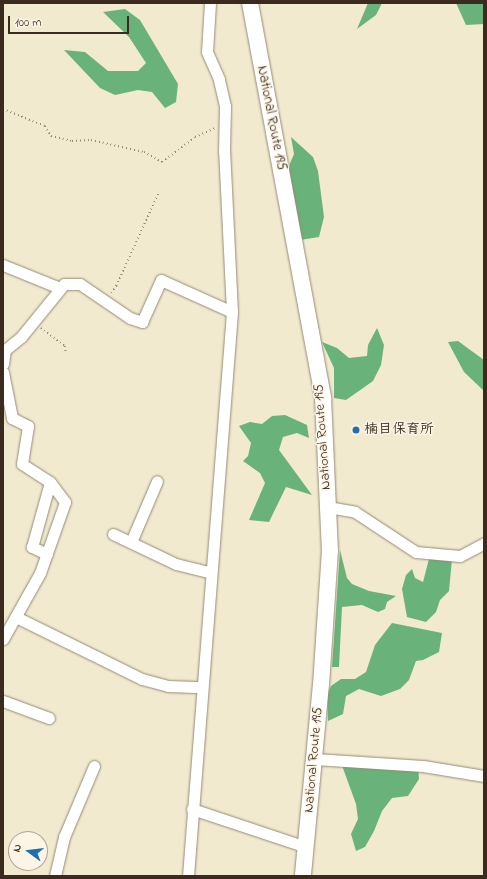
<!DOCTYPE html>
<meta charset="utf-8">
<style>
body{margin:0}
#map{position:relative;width:487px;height:879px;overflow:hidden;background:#f1eacf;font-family:"Indie Flower","Klee One",sans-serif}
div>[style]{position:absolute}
.forest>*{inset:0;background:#69b279}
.path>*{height:1.5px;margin-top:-0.75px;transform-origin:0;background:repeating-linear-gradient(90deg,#968a76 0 1px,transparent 0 4px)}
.roads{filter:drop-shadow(0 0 1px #968a76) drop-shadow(0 0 1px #968a76)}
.minor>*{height:11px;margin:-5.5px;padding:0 5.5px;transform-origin:5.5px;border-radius:5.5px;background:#fff}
.highway>*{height:16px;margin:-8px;padding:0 8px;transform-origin:8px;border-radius:8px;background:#fff}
.dots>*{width:11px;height:11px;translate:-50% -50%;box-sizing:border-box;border:2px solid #fcf5e5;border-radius:50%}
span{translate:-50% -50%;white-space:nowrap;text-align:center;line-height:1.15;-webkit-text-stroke:3px #fcf5e5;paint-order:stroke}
.street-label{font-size:14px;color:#3b2a1e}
.poi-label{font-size:14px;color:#3b2a1e;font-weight:700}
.left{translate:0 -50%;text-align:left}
.frame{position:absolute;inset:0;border:4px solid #3b2a1e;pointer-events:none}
.north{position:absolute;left:8px;top:831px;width:40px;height:40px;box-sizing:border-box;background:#fcf5e5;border:1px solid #afa495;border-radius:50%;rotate:285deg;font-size:11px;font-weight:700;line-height:16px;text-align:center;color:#3b2a1e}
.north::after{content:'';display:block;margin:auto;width:14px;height:18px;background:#1f6fb2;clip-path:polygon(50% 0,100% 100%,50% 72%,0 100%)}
.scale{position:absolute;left:8px;top:16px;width:121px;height:18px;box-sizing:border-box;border:2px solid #3b2a1e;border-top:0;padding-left:5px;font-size:12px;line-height:14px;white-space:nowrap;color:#3b2a1e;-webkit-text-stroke:3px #fcf5e5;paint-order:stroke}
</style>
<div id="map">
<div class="forest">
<i style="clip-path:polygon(368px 3px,382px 3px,376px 15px,357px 29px)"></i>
<i style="clip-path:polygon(456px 3px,484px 3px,484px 24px,466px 25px)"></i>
<i style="clip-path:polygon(125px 9px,140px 20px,178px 84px,176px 102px,165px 108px,152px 92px,138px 90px,115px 95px,100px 88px,64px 50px,85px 52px,108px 71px,138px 71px,146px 63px,129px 37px,103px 12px)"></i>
<i style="clip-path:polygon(291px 137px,313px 157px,318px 171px,324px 217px,319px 237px,300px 240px,288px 168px,294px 154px)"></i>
<i style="clip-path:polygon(377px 328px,384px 345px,381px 365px,373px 381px,346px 400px,334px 398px,334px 368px,322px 342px,337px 348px,349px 358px,367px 356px,368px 345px)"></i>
<i style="clip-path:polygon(458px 341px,484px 360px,484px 391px,464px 372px,448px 342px)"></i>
<i style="clip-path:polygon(285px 415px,307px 425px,309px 438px,297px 433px,283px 437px,279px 450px,312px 495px,286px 487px,269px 522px,249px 520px,265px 483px,260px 473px,243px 461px,248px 456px,251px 443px,239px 426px,250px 422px,262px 424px,272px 416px)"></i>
<i style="clip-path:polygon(340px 550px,347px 578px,352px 584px,369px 591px,396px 596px,387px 602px,385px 609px,378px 612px,362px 605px,342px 607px,339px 667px,332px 667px)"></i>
<i style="clip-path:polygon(430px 555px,452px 559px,449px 591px,440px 600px,436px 612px,426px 622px,407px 617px,402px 589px,406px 575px,412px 569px,415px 578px,423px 582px)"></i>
<i style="clip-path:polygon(392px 623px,442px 633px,439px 652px,423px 660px,416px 661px,409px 680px,400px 689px,381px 696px,359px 689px,346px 696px,343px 714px,328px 721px,327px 695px,331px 686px,341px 679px,355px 679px,366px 672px,375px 645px)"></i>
<i style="clip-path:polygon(340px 760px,418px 764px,419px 779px,408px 796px,392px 798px,382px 811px,374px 831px,365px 847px,356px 851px,351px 834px,358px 819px,356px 804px)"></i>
</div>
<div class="path">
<i style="left:3px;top:109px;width:45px;rotate:22deg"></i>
<i style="left:45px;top:126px;width:12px;rotate:59deg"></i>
<i style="left:51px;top:136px;width:22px;rotate:13deg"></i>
<i style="left:72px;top:141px;width:19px;rotate:-3deg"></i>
<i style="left:91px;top:140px;width:54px;rotate:12.8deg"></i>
<i style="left:144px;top:152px;width:21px;rotate:29deg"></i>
<i style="left:162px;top:162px;width:41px;rotate:-37.1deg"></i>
<i style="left:195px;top:137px;width:22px;rotate:-24deg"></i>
<i style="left:111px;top:293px;width:9px;rotate:-54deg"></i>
<i style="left:116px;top:286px;width:101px;rotate:-65.5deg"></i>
<i style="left:41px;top:328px;width:30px;rotate:37deg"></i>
<i style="left:65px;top:346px;width:7px;rotate:82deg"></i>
</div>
<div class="roads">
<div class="minor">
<i style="left:3px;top:265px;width:61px;rotate:22deg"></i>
<i style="left:3px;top:364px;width:14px;rotate:-82deg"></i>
<i style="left:5px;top:350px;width:21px;rotate:-39deg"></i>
<i style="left:21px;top:337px;width:68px;rotate:-50.9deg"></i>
<i style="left:64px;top:284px;width:16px"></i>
<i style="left:80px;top:284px;width:60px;rotate:34.2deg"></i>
<i style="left:130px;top:318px;width:13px;rotate:18deg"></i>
<i style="left:142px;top:322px;width:46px;rotate:-65.7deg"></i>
<i style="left:161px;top:280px;width:78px;rotate:24.3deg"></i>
<i style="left:3px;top:372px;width:47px;rotate:78.9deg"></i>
<i style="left:12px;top:418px;width:18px;rotate:27deg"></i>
<i style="left:28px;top:426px;width:38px;rotate:99deg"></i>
<i style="left:22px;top:464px;width:33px;rotate:33deg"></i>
<i style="left:50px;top:482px;width:25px;rotate:53deg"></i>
<i style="left:65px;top:502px;width:75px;rotate:109.4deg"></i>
<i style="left:40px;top:573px;width:76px;rotate:119.3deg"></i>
<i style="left:328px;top:507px;width:27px;rotate:10deg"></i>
<i style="left:355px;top:512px;width:73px;rotate:33.3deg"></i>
<i style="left:416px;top:552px;width:44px;rotate:5.2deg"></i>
<i style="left:460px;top:556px;width:27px;rotate:-28deg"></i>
<i style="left:113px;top:534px;width:70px;rotate:25.5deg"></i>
<i style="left:176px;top:564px;width:36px;rotate:14deg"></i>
<i style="left:131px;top:542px;width:66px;rotate:-66.9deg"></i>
<i style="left:47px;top:554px;width:17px;rotate:-155deg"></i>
<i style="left:32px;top:547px;width:67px;rotate:-74.5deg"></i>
<i style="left:16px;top:617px;width:140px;rotate:26.2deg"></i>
<i style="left:142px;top:679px;width:27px;rotate:15deg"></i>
<i style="left:168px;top:686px;width:34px;rotate:2deg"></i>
<i style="left:3px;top:701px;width:49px;rotate:20.3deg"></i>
<i style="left:315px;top:759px;width:108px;rotate:3.7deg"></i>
<i style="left:423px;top:766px;width:62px;rotate:9.3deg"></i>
<i style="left:192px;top:809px;width:120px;rotate:18.4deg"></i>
<i style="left:55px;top:876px;width:40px;rotate:-77deg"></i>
<i style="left:64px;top:837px;width:77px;rotate:-67.1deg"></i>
<i style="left:188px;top:876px;width:566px;rotate:-85.54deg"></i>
<i style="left:232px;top:312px;width:162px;rotate:-92.8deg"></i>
<i style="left:224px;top:150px;width:44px;rotate:-88.7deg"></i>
<i style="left:225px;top:106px;width:28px;rotate:-103deg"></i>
<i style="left:219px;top:79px;width:30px;rotate:-114deg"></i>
<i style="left:207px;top:52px;width:49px;rotate:-86.5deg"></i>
</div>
<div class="highway">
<i style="left:250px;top:3px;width:402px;rotate:79.5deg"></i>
<i style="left:323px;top:398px;width:152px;rotate:87.4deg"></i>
<i style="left:330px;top:550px;width:134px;rotate:93.8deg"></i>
<i style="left:321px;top:684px;width:193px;rotate:95.4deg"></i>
</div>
</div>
<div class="dots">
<i style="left:356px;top:430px;background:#1f6fb2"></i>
</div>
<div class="street-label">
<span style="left:271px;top:118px;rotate:79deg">National Route 195</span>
<span style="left:323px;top:437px;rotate:-94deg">National Route 195</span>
<span style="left:314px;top:760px;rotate:-85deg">National Route 195</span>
</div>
<div class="poi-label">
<span class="left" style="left:364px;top:430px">楠目保育所</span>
</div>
<div class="frame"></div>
<div class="north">N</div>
<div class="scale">100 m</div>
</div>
